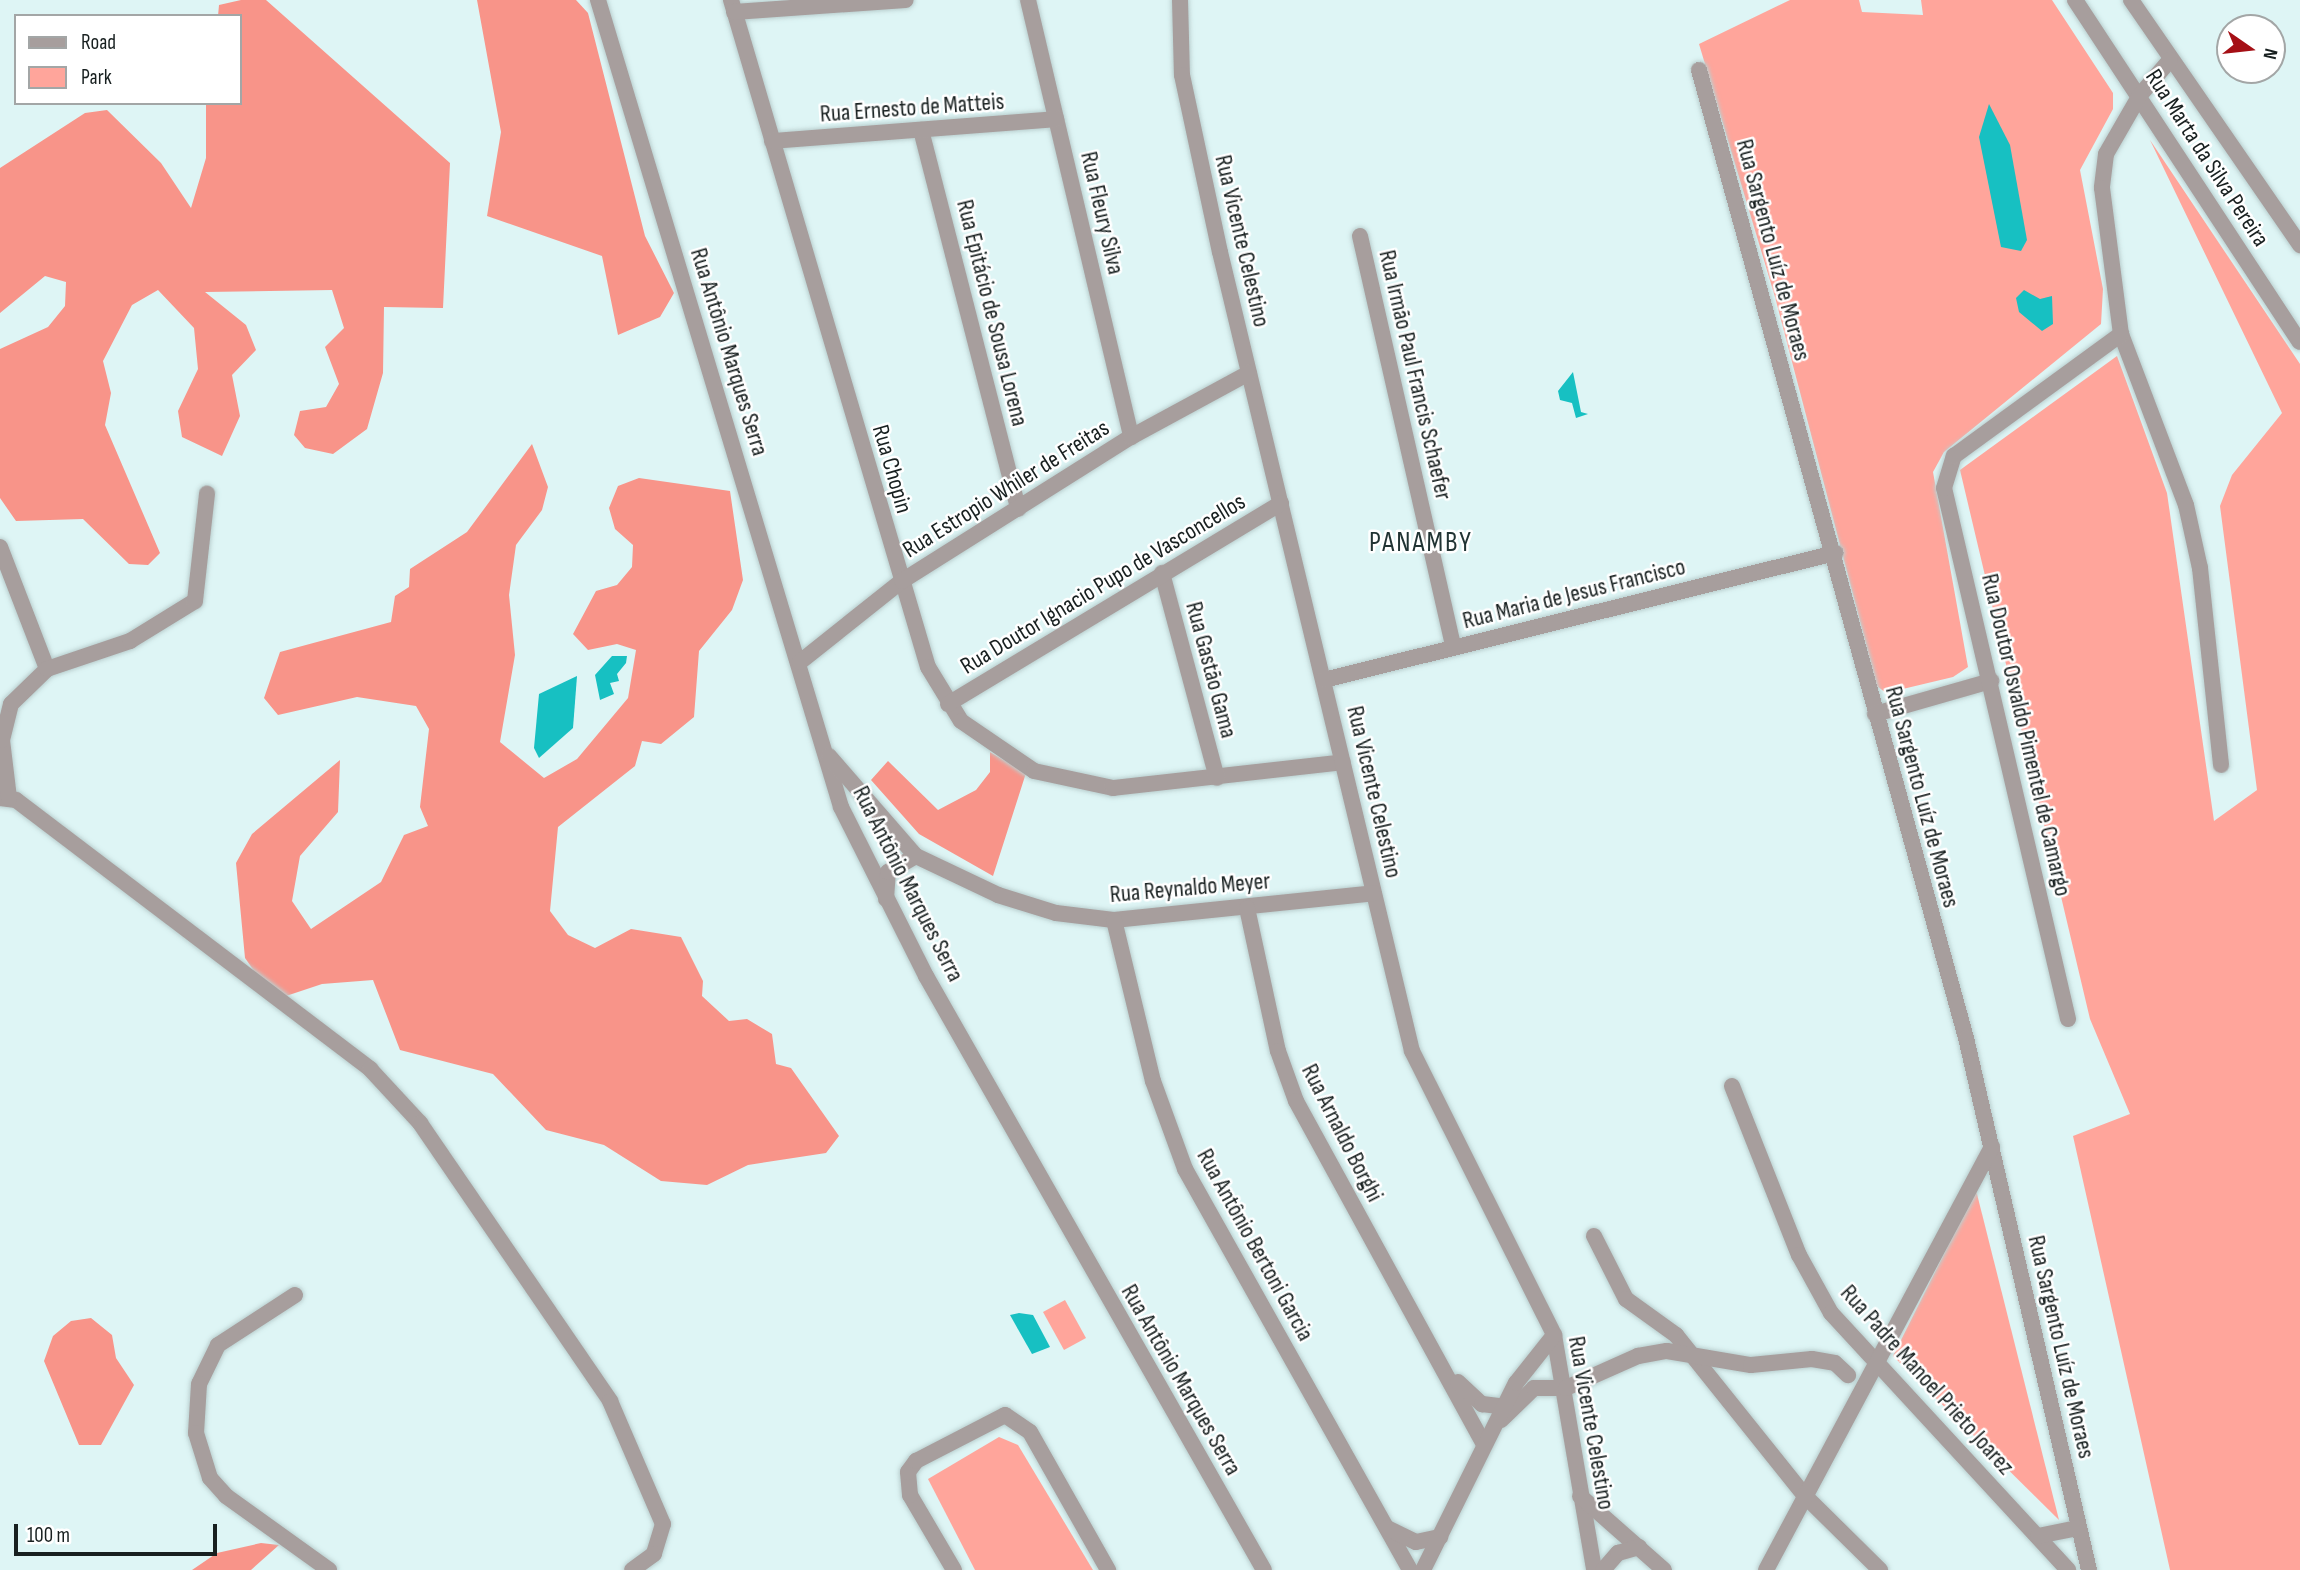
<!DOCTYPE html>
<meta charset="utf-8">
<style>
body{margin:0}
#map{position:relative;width:2300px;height:1570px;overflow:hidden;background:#def5f5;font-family:"Sofia Sans Condensed",sans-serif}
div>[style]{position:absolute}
.green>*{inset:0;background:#ffa59b}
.forest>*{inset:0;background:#f89489}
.water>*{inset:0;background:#17c0c2}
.roads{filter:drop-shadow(0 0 2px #bacfcf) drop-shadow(0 0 2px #bacfcf)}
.minor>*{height:16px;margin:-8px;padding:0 8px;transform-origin:8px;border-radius:8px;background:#a79e9d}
span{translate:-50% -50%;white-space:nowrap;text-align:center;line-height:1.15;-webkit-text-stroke:5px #fff;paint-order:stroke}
.street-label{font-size:24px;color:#182020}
.quarter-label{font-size:28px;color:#203333;letter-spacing:2px}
.legend{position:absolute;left:14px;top:14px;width:228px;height:91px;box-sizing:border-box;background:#fff;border:2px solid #a3a6a6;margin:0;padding:9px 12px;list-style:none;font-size:21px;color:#182020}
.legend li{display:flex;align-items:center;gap:14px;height:35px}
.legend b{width:35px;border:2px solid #a3a6a6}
.north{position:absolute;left:2216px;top:14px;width:70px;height:70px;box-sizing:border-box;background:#fff;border:2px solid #a3a6a6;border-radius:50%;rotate:104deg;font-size:19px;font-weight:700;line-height:28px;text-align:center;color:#182020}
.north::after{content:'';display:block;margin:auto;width:24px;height:32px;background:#a50f15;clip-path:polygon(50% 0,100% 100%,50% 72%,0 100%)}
.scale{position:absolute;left:14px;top:1524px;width:203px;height:32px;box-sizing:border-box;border:4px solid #182020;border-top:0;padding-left:9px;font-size:21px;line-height:24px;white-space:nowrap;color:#182020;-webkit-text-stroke:5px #fff;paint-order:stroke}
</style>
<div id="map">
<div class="green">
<i style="clip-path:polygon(1790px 0,1859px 0,1862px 12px,1923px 15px,1921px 0,2052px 0,2113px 93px,2113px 109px,2080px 170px,2103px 289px,2101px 324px,1944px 452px,1933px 472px,1968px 667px,1953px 677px,1886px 693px,1877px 686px,1775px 297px,1699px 44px)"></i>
<i style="clip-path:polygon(2150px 140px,2300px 364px,2300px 1570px,2170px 1570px,2073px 1136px,2130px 1114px,2090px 1019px,1960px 470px,2117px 356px,2167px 493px,2214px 821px,2257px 790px,2220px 506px,2232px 475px,2282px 413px)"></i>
<i style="clip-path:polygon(1976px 1190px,2059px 1520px,1893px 1356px)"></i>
<i style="clip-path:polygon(1065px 1300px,1086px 1338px,1064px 1350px,1043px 1312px)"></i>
<i style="clip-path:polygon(999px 1437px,1018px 1445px,1093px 1570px,975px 1570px,928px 1479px)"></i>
</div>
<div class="forest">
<i style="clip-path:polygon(241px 0,266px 0,450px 163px,443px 308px,384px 307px,383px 373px,367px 429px,333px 454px,305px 448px,294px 435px,300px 411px,326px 407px,339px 384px,325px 347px,344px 328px,332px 290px,205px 292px,246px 325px,256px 350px,232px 375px,240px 416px,222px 456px,182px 437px,178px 411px,198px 369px,194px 328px,158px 290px,132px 305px,103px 361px,111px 393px,105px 425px,160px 553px,148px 565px,129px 564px,83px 519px,16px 521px,0 498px,0 349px,48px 327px,65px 306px,66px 282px,45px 276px,0 313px,0 168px,85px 113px,107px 110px,161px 163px,191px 208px,206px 158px,206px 103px,240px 103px,240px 16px,218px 16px,219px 5px)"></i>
<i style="clip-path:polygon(477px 0,576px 0,588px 13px,645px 236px,674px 293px,660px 317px,618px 335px,602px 256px,487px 216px,501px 132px)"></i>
<i style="clip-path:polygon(532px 444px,548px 487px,542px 510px,516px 545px,509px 595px,515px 655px,500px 742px,544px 778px,577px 759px,628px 698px,636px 650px,617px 644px,588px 650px,573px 634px,596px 591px,617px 585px,632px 567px,633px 545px,615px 529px,609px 508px,618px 486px,639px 478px,730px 491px,743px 580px,732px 610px,699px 651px,694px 717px,661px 744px,642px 741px,635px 766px,558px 827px,550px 911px,568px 935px,595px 948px,631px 929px,681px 937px,703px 981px,702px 996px,729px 1021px,747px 1019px,772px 1034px,776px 1064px,791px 1068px,839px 1136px,826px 1153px,748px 1165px,707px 1185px,661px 1181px,604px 1145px,546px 1130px,493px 1074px,400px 1050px,373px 980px,322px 984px,286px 996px,259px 978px,245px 958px,236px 863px,252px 834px,340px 760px,338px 812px,300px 856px,292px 901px,311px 929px,381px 882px,404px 835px,428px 826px,420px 807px,429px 729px,416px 706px,357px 697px,278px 715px,264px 698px,280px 652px,391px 622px,395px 596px,409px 587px,410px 569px,467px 532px)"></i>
<i style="clip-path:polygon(990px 752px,1026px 773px,993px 876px,919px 834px,871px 780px,888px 761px,938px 810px,976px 790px,990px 772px)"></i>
<i style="clip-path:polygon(91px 1318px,112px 1335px,116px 1358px,134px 1385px,101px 1445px,79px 1445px,44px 1361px,53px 1336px,71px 1321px)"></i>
<i style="clip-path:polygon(261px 1543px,279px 1545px,251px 1570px,192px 1570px,217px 1553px)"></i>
</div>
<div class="water">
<i style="clip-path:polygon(1989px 104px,2010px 145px,2027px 240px,2021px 251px,2001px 247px,1979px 137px)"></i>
<i style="clip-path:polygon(2024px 290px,2040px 299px,2052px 296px,2053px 324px,2042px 331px,2019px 312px,2016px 298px)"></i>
<i style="clip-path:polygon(1573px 372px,1581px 412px,1588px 414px,1576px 418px,1572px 403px,1560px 400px,1558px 391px)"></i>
<i style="clip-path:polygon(612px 656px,627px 656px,626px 663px,617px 674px,619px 681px,610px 683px,614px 694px,600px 700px,595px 675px)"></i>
<i style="clip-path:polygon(577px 676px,573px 728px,539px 758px,534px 748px,539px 694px)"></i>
<i style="clip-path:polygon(1019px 1313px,1033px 1315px,1050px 1347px,1032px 1354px,1010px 1315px)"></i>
</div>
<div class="roads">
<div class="minor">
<i style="left:598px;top:0;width:843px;rotate:73.24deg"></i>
<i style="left:841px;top:807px;width:189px;rotate:63.3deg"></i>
<i style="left:926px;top:976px;width:683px;rotate:60.36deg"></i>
<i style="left:731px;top:0;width:695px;rotate:73.55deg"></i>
<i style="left:928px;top:667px;width:63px;rotate:58.6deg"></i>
<i style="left:961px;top:721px;width:88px;rotate:34.4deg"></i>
<i style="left:1034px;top:771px;width:81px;rotate:12.1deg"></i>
<i style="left:1113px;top:788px;width:231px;rotate:-6.4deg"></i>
<i style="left:1028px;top:0;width:449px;rotate:76.7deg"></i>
<i style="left:1180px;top:0;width:75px;rotate:88.5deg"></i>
<i style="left:1182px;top:75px;width:181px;rotate:77.9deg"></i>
<i style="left:1220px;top:252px;width:822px;rotate:76.49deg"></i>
<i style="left:1412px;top:1051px;width:318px;rotate:63.4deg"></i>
<i style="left:1554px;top:1335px;width:238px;rotate:80.3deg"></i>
<i style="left:2075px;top:0;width:409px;rotate:56.7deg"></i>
<i style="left:2131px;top:0;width:298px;rotate:55.4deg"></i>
<i style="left:734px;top:12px;width:172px;rotate:-4deg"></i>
<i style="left:2170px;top:60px;width:46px;rotate:130.6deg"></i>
<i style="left:2140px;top:95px;width:68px;rotate:120deg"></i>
<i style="left:2106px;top:154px;width:34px;rotate:97deg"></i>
<i style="left:2102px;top:188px;width:147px;rotate:82.6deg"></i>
<i style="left:2121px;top:334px;width:183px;rotate:69.2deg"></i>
<i style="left:2186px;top:505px;width:65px;rotate:77.5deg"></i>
<i style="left:2200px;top:568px;width:198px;rotate:83.9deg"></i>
<i style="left:1699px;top:70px;width:1004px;rotate:74.58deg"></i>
<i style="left:1966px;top:1038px;width:546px;rotate:76.98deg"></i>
<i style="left:921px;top:130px;width:391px;rotate:75.6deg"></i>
<i style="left:772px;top:141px;width:285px;rotate:-4.4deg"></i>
<i style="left:1360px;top:236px;width:420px;rotate:77.2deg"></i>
<i style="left:0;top:547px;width:131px;rotate:68.9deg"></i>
<i style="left:1162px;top:573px;width:212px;rotate:75deg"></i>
<i style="left:800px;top:662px;width:130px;rotate:-38.5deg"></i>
<i style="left:902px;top:581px;width:271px;rotate:-32.2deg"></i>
<i style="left:1131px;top:437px;width:134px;rotate:-28.5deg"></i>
<i style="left:1324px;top:680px;width:527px;rotate:-13.96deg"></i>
<i style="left:948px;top:704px;width:389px;rotate:-31.1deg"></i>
<i style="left:1875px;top:714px;width:121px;rotate:-15.9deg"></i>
<i style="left:829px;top:756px;width:133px;rotate:49deg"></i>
<i style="left:916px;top:856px;width:91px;rotate:25.4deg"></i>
<i style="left:998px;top:895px;width:61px;rotate:17.2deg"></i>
<i style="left:1056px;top:913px;width:58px;rotate:6.9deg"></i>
<i style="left:1114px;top:920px;width:261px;rotate:-5.9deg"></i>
<i style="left:0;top:798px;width:16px;rotate:7deg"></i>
<i style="left:16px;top:800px;width:445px;rotate:37.2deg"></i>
<i style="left:370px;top:1069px;width:74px;rotate:47.2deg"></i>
<i style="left:420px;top:1123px;width:337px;rotate:55.6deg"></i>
<i style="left:610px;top:1401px;width:134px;rotate:66.7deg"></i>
<i style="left:663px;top:1524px;width:31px;rotate:107deg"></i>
<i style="left:654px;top:1554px;width:27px;rotate:144deg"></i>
<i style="left:9px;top:798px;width:58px;rotate:-96.9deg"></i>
<i style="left:2px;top:740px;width:37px;rotate:-76deg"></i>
<i style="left:11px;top:704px;width:50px;rotate:-44.2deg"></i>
<i style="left:47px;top:669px;width:88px;rotate:-18.6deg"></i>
<i style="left:130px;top:641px;width:76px;rotate:-31.6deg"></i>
<i style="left:195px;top:601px;width:108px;rotate:-83.6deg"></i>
<i style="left:886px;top:899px;width:27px;rotate:-86deg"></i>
<i style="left:888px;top:872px;width:32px;rotate:-30deg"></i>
<i style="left:1247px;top:908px;width:146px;rotate:77.8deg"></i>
<i style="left:1278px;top:1051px;width:53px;rotate:70.2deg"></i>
<i style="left:1296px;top:1101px;width:392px;rotate:61.3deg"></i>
<i style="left:1114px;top:920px;width:166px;rotate:76.4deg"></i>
<i style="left:1153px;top:1081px;width:94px;rotate:70deg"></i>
<i style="left:1185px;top:1169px;width:460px;rotate:60.7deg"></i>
<i style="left:2068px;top:1019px;width:545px;rotate:-103.14deg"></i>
<i style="left:1944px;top:488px;width:34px;rotate:-73deg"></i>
<i style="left:1954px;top:456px;width:207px;rotate:-36.1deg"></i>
<i style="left:1732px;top:1086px;width:182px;rotate:68.4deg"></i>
<i style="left:1799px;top:1255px;width:66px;rotate:61.1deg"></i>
<i style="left:1831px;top:1313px;width:350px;rotate:47.3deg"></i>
<i style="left:1594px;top:1236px;width:71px;rotate:63.1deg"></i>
<i style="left:1626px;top:1299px;width:62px;rotate:35.8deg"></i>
<i style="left:1676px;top:1335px;width:205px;rotate:51.3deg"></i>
<i style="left:1804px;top:1495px;width:107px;rotate:44.6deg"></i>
<i style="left:295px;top:1295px;width:92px;rotate:147deg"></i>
<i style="left:218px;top:1345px;width:43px;rotate:116deg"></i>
<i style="left:199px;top:1384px;width:49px;rotate:93.5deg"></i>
<i style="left:196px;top:1433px;width:47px;rotate:72.7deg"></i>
<i style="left:210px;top:1478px;width:24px;rotate:48deg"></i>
<i style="left:226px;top:1496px;width:127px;rotate:35.7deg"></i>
<i style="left:1458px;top:1382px;width:33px;rotate:43deg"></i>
<i style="left:1482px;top:1404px;width:23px;rotate:7deg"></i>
<i style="left:1501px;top:1420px;width:46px;rotate:-44.1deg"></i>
<i style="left:1534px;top:1388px;width:32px"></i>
<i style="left:1566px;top:1388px;width:79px;rotate:-24deg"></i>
<i style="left:1638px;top:1356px;width:29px;rotate:-10deg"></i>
<i style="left:1667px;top:1351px;width:85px;rotate:9.5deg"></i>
<i style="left:1751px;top:1365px;width:61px;rotate:-5.6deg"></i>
<i style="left:1812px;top:1359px;width:23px;rotate:10deg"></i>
<i style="left:1835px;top:1363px;width:18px;rotate:43deg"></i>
<i style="left:1580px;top:1496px;width:112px;rotate:41.4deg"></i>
<i style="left:1387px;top:1528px;width:32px;rotate:26deg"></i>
<i style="left:1416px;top:1542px;width:25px;rotate:-12deg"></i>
<i style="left:2038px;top:1536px;width:41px;rotate:-11.3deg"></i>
<i style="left:954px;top:1570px;width:87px;rotate:-120.4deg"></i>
<i style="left:910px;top:1495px;width:23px;rotate:-95deg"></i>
<i style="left:908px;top:1472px;width:14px;rotate:-54deg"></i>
<i style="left:916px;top:1461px;width:100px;rotate:-27.3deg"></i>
<i style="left:1005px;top:1415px;width:30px;rotate:34deg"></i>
<i style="left:1030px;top:1432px;width:159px;rotate:60.5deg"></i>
<i style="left:1423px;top:1570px;width:209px;rotate:-63.6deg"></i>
<i style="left:1516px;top:1383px;width:61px;rotate:-51.6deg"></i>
<i style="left:1603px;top:1570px;width:23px;rotate:-49deg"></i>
<i style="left:1618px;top:1553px;width:22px;rotate:-16deg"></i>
<i style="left:1766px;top:1570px;width:480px;rotate:-61.9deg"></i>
</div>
</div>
<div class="street-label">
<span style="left:912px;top:108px;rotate:-4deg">Rua Ernesto de Matteis</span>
<span style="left:2207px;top:158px;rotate:57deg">Rua Marta da Silva Pereira</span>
<span style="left:1102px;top:213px;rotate:77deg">Rua Fleury Silva</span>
<span style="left:1242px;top:241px;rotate:77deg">Rua Vicente Celestino</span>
<span style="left:1773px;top:250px;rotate:75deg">Rua Sargento Luíz de Moraes</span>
<span style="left:992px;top:313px;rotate:76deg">Rua Epitácio de Sousa Lorena</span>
<span style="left:729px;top:352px;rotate:73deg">Rua Antônio Marques Serra</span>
<span style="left:1415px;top:375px;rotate:77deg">Rua Irmão Paul Francis Schaefer</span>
<span style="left:892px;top:469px;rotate:74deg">Rua Chopin</span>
<span style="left:1006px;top:489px;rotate:-32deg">Rua Estropio Whiler de Freitas</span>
<span style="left:1103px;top:584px;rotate:-31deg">Rua Doutor Ignacio Pupo de Vasconcellos</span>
<span style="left:1574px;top:594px;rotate:-14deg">Rua Maria de Jesus Francisco</span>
<span style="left:1211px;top:670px;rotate:75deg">Rua Gastão Gama</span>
<span style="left:2026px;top:735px;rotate:77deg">Rua Doutor Osvaldo Pimentel de Camargo</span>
<span style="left:1374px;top:792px;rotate:77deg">Rua Vicente Celestino</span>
<span style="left:1922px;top:797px;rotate:75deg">Rua Sargento Luíz de Moraes</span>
<span style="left:908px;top:884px;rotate:63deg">Rua Antônio Marques Serra</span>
<span style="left:1190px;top:888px;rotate:-5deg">Rua Reynaldo Meyer</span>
<span style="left:1342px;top:1133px;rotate:63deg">Rua Arnaldo Borghi</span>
<span style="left:1255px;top:1245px;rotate:61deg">Rua Antônio Bertoni Garcia</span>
<span style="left:2061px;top:1347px;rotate:77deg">Rua Sargento Luíz de Moraes</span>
<span style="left:1181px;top:1380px;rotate:60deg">Rua Antônio Marques Serra</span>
<span style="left:1927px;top:1380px;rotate:48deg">Rua Padre Manoel Prieto Joarez</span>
<span style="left:1591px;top:1423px;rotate:80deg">Rua Vicente Celestino</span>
</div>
<div class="quarter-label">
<span style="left:1421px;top:543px">PANAMBY</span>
</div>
<ul class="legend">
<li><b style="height:9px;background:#a79e9d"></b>Road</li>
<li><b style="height:19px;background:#ffa59b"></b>Park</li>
</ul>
<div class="north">N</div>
<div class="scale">100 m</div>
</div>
